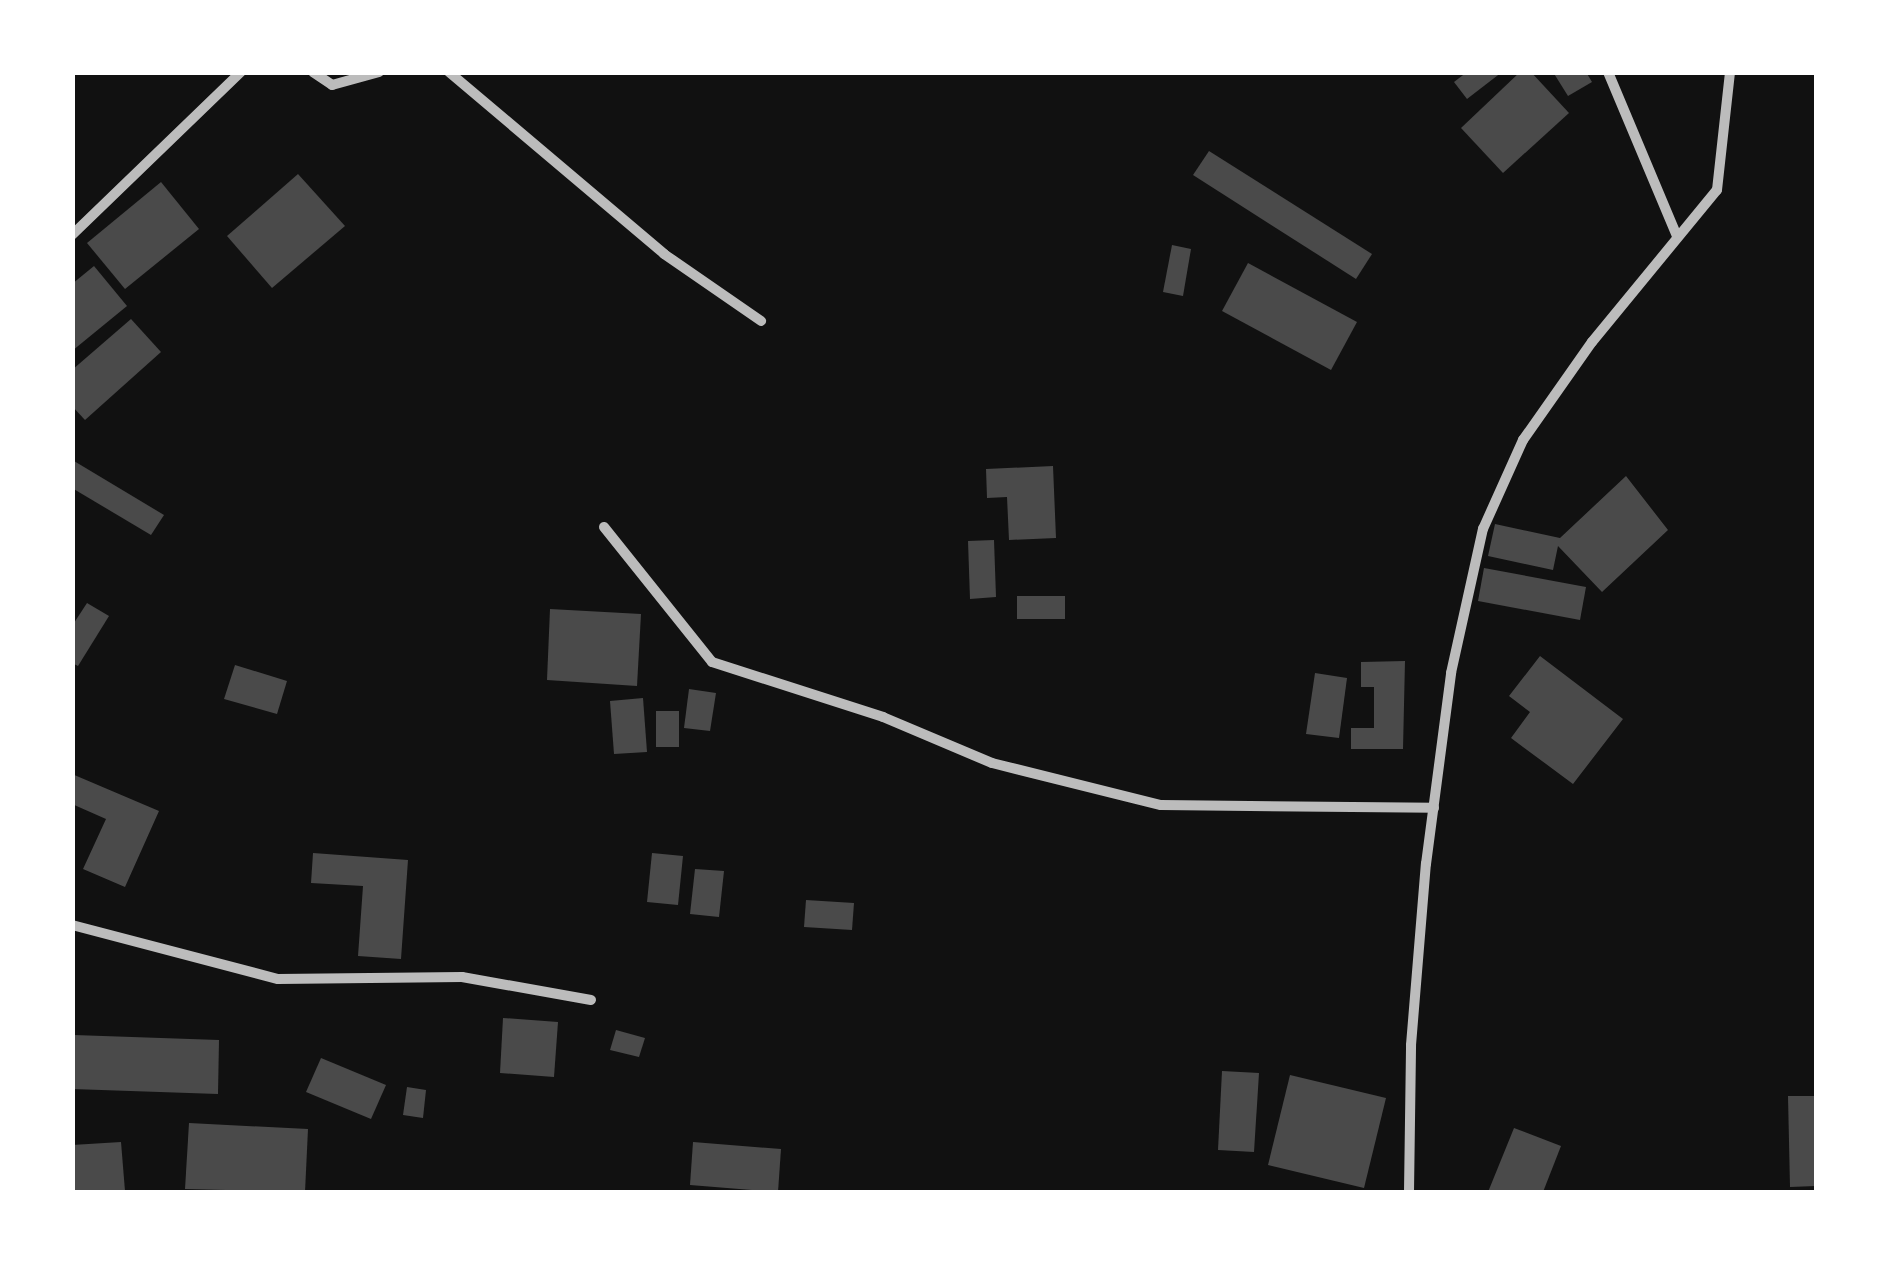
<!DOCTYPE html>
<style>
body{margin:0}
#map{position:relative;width:1889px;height:1265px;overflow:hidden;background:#111;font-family:Figtree,sans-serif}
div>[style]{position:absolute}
.building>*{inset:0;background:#4a4a4a}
.minor>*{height:10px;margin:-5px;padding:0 5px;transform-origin:5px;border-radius:5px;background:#bcbcbc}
span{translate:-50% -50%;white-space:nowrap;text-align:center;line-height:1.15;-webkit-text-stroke:9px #fff;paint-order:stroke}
.frame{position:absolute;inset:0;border:75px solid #fff;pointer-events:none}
</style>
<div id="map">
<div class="building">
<i style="clip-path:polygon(1467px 72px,1502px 72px,1467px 99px,1454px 82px)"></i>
<i style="clip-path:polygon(1520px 72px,1531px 72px,1569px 113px,1503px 173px,1461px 128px)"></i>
<i style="clip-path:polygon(1553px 72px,1586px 72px,1592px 82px,1568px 96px)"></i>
<i style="clip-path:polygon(1209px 151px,1372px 254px,1356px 279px,1193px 175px)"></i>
<i style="clip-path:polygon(298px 174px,345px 226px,272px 288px,227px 236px)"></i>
<i style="clip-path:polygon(161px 182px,199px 229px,125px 289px,87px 243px)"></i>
<i style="clip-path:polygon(1172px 245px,1191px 249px,1183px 296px,1163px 292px)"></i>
<i style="clip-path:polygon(1248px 263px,1357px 322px,1331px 370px,1222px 311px)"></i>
<i style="clip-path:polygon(94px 266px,127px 306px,72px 351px,72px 284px)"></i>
<i style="clip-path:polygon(131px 319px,161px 352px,85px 420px,72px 406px,72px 370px)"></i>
<i style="clip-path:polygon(74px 461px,164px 515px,151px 535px,72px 488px)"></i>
<i style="clip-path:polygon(1053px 466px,1056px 538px,1009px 540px,1007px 497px,987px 498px,986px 469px)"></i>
<i style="clip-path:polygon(1626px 476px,1668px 530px,1602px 592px,1558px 546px,1553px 570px,1488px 556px,1495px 524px,1560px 538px)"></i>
<i style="clip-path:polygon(994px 540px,996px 597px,970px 599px,968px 541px)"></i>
<i style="clip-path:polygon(1484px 568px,1586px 587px,1580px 620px,1478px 601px)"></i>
<i style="clip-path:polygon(1017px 596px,1065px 596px,1065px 619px,1017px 619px)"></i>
<i style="clip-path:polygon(87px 603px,109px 616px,78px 666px,72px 663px,72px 626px)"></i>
<i style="clip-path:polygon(550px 609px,641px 614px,637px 686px,547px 680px)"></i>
<i style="clip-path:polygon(1540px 656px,1623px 719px,1573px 784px,1511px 738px,1530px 712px,1509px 696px)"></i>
<i style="clip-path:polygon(1405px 661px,1403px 749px,1351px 749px,1351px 728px,1374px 728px,1374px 687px,1361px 687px,1361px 662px)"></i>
<i style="clip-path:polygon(235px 665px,287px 681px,277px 714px,224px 699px)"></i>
<i style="clip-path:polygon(1315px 673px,1347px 678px,1339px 738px,1306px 734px)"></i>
<i style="clip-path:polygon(689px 689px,716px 693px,710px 731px,684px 728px)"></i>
<i style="clip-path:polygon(643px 698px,647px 752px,614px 754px,610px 701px)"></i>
<i style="clip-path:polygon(656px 711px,679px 711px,679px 747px,656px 747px)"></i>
<i style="clip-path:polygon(72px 774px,159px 811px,125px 887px,83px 869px,106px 819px,72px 804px)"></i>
<i style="clip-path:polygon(313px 853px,408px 860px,401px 959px,358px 956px,363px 886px,311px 883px)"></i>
<i style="clip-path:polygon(652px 853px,683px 856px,678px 905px,647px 902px)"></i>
<i style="clip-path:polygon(695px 869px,724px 871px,719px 917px,690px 914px)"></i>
<i style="clip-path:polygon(806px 900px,854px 903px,852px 930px,804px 927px)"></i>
<i style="clip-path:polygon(503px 1018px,558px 1022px,554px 1077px,500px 1073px)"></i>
<i style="clip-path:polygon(616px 1030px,645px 1038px,639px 1057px,610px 1050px)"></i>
<i style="clip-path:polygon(74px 1035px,219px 1040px,218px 1094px,72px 1089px)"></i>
<i style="clip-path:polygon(321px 1058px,386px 1085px,371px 1119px,306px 1092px)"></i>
<i style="clip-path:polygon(1222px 1071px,1259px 1073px,1254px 1152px,1218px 1150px)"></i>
<i style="clip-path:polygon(1290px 1075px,1386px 1098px,1364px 1188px,1268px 1165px)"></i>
<i style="clip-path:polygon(407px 1087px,426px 1090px,423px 1118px,403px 1115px)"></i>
<i style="clip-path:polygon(1788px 1096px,1816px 1096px,1816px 1186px,1790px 1187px)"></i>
<i style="clip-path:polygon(189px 1123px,308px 1129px,305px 1192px,185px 1189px)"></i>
<i style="clip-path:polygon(1514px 1128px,1561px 1146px,1543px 1192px,1488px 1192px)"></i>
<i style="clip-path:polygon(121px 1142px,125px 1191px,72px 1192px,72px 1145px)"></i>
<i style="clip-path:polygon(693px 1142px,781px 1149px,778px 1192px,690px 1185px)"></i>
</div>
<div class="minor">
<i style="left:313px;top:72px;width:23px;rotate:34deg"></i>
<i style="left:332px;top:85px;width:49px;rotate:-15.5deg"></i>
<i style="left:449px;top:72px;width:282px;rotate:40.2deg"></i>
<i style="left:664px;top:254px;width:118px;rotate:34.6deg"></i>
<i style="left:1608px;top:72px;width:178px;rotate:67.2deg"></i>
<i style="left:72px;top:235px;width:235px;rotate:-44deg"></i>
<i style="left:604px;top:527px;width:173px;rotate:51.3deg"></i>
<i style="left:712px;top:662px;width:180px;rotate:17.8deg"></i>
<i style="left:883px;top:717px;width:118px;rotate:22.9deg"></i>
<i style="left:992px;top:763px;width:174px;rotate:14deg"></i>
<i style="left:1161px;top:805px;width:273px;rotate:0.6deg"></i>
<i style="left:72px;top:925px;width:213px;rotate:14.7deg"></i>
<i style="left:278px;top:979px;width:184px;rotate:-0.6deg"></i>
<i style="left:462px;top:977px;width:131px;rotate:10.1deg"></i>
<i style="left:1409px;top:1192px;width:147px;rotate:-89.2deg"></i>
<i style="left:1411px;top:1045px;width:182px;rotate:-85.3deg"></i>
<i style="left:1426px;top:864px;width:193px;rotate:-82.5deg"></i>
<i style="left:1451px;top:673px;width:148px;rotate:-77.5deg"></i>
<i style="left:1483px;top:529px;width:98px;rotate:-65.8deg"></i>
<i style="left:1523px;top:440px;width:120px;rotate:-54.9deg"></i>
<i style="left:1592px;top:342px;width:197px;rotate:-50.6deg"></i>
<i style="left:1717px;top:190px;width:119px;rotate:-83.7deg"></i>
</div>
<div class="frame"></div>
</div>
